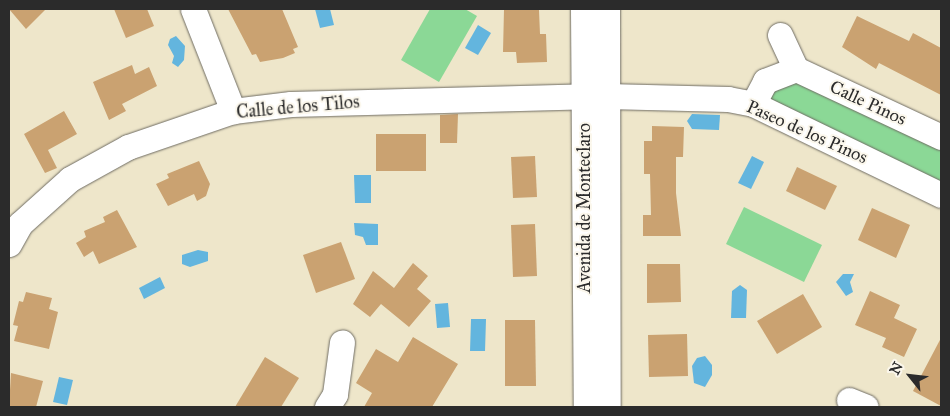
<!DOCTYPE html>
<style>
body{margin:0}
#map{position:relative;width:950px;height:416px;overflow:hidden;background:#eee6ca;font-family:"IM FELL Great Primer",serif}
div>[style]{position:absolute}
.green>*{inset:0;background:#8bd896}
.water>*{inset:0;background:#63b5de}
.building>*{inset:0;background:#caa271}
.roads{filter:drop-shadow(0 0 1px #6f6c63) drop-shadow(0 0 1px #6f6c63)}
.minor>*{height:25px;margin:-12.5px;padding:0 12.5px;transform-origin:12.5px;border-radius:12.5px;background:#fff}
span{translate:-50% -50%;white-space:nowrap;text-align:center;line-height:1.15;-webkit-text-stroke:4px #fbf7ec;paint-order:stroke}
.street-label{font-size:18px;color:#2b2b2b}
.frame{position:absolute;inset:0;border:10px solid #2b2b2b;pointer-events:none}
.north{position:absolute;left:885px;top:351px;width:50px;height:50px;-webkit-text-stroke:4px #fbf7ec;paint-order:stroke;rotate:299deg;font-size:14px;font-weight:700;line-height:20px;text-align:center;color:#2b2b2b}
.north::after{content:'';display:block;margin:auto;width:18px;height:22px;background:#2b2b2b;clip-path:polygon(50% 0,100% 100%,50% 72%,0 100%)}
</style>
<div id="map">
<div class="green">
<i style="clip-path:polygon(430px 9px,465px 9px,477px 16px,439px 82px,401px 60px)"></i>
<i style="clip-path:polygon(803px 80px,941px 146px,941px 185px,763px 101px,770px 89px)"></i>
<i style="clip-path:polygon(744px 207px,822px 245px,804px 282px,726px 244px)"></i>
</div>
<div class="water">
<i style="clip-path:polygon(315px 9px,330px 9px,334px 25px,320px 28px)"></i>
<i style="clip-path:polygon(478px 25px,491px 33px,478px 55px,465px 48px)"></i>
<i style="clip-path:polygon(176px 36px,185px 46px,184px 60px,178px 67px,172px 63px,174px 56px,168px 45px,170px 39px)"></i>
<i style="clip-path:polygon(692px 114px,720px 115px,719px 130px,692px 129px,687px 121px)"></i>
<i style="clip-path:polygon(752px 156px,764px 162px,751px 189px,738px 183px)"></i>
<i style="clip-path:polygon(354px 175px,371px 175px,371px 203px,355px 203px)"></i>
<i style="clip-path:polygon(354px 223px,378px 224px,378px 245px,366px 245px,363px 237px,355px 235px)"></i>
<i style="clip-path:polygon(198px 250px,208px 252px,208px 261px,190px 267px,182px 264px,182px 255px)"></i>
<i style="clip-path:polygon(843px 274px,854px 274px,850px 282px,853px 292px,846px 296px,836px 282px)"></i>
<i style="clip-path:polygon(160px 277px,165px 288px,144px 299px,139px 288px)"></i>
<i style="clip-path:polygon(740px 285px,747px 290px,746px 318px,731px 318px,732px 291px)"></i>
<i style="clip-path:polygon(448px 303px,450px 327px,437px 328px,435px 304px)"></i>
<i style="clip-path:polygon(471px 319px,486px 319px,485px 351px,470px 351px)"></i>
<i style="clip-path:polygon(705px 356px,712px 365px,712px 375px,705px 387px,694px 383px,692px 366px,697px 358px)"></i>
<i style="clip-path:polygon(59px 377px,73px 380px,67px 405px,53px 402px)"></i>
</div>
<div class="building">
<i style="clip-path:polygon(9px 9px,46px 9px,26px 29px)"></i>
<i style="clip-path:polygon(114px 9px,147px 9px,154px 26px,126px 38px)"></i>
<i style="clip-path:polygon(228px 9px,282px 9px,298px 47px,293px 49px,295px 53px,283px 58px,260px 62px,256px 54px,252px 55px)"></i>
<i style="clip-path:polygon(504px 9px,539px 10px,540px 34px,546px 34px,547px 62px,517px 63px,516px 52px,503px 52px)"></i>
<i style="clip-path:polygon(857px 16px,909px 41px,913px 33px,941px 48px,941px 95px,879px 63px,876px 69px,842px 47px)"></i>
<i style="clip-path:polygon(132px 65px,135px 74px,149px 67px,157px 86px,122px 104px,126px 111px,109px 120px,93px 82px)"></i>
<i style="clip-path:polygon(64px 111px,77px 134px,48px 150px,57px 168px,45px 173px,24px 134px)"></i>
<i style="clip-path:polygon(458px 114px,457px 143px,440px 143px,440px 115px)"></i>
<i style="clip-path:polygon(652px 126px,684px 127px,683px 157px,676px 157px,676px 193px,681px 236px,643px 236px,643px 215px,651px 215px,650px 174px,644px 174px,644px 141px,652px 141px)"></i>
<i style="clip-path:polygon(376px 134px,426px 134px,426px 171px,376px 171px)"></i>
<i style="clip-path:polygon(535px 156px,537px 197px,513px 198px,511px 157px)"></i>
<i style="clip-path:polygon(199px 161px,210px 184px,206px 196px,197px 201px,194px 194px,168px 206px,156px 184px,169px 178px,167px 174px)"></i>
<i style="clip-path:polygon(797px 167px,837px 186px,825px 210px,786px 191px)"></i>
<i style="clip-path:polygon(872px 208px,910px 225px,896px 258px,858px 240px)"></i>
<i style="clip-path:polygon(117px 210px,137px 247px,99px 264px,93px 251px,84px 257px,76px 243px,86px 237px,84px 231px,105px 222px,103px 217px)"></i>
<i style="clip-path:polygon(535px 224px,537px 276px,513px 277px,511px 225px)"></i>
<i style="clip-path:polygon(341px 242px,355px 279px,316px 293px,303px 255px)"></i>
<i style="clip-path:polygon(413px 263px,428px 276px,417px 289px,431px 301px,409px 327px,381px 304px,370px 317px,353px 304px,373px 271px,394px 288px)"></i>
<i style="clip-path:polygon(647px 264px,680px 264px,681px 302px,647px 303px)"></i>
<i style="clip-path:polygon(870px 291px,900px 305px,894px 318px,917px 329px,904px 357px,882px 347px,886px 338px,855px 325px)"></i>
<i style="clip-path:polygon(26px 292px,52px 298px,49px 309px,58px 312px,49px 349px,14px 341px,18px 326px,13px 325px,19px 301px,23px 302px)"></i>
<i style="clip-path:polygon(803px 294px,822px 327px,777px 354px,757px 321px)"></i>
<i style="clip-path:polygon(505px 320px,535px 320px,536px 386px,505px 386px)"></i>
<i style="clip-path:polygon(687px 334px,688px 376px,649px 377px,648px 335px)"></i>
<i style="clip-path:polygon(413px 337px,458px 364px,432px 407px,364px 407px,372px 393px,356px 383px,376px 349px,398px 362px)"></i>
<i style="clip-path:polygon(941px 338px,941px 406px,913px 391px)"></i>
<i style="clip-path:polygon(265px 357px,299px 378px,281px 407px,235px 407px)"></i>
<i style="clip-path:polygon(11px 373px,43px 381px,36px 407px,9px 407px)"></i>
</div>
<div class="roads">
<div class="minor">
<i style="left:193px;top:9px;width:110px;rotate:68.6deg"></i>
<i style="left:583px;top:9px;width:398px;rotate:89.6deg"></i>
<i style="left:607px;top:9px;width:398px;rotate:89.9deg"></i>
<i style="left:780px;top:35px;width:38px;rotate:65deg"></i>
<i style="left:796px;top:69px;width:160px;rotate:25.1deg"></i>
<i style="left:753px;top:104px;width:26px;rotate:-62deg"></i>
<i style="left:765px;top:81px;width:33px;rotate:-21deg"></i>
<i style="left:9px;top:244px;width:23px;rotate:-61deg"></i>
<i style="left:20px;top:224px;width:67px;rotate:-42deg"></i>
<i style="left:70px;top:179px;width:66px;rotate:-28.9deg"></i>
<i style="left:128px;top:147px;width:111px;rotate:-18.9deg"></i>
<i style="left:233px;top:111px;width:58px;rotate:-6.9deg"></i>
<i style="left:291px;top:104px;width:315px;rotate:-1.5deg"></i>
<i style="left:606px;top:96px;width:122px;rotate:1.4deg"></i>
<i style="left:728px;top:99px;width:25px;rotate:11deg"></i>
<i style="left:753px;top:104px;width:209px;rotate:25.8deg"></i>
<i style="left:849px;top:400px;width:18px;rotate:22deg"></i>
<i style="left:327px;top:407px;width:15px;rotate:-58deg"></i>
<i style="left:335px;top:394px;width:52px;rotate:-82.3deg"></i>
</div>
</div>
<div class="street-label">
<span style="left:868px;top:103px;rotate:25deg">Calle Pinos</span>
<span style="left:298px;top:107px;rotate:-5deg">Calle de los Tilos</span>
<span style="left:807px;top:132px;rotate:24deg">Paseo de los Pinos</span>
<span style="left:584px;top:208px;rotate:-90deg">Avenida de Monteclaro</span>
</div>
<div class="frame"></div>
<div class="north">N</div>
</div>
